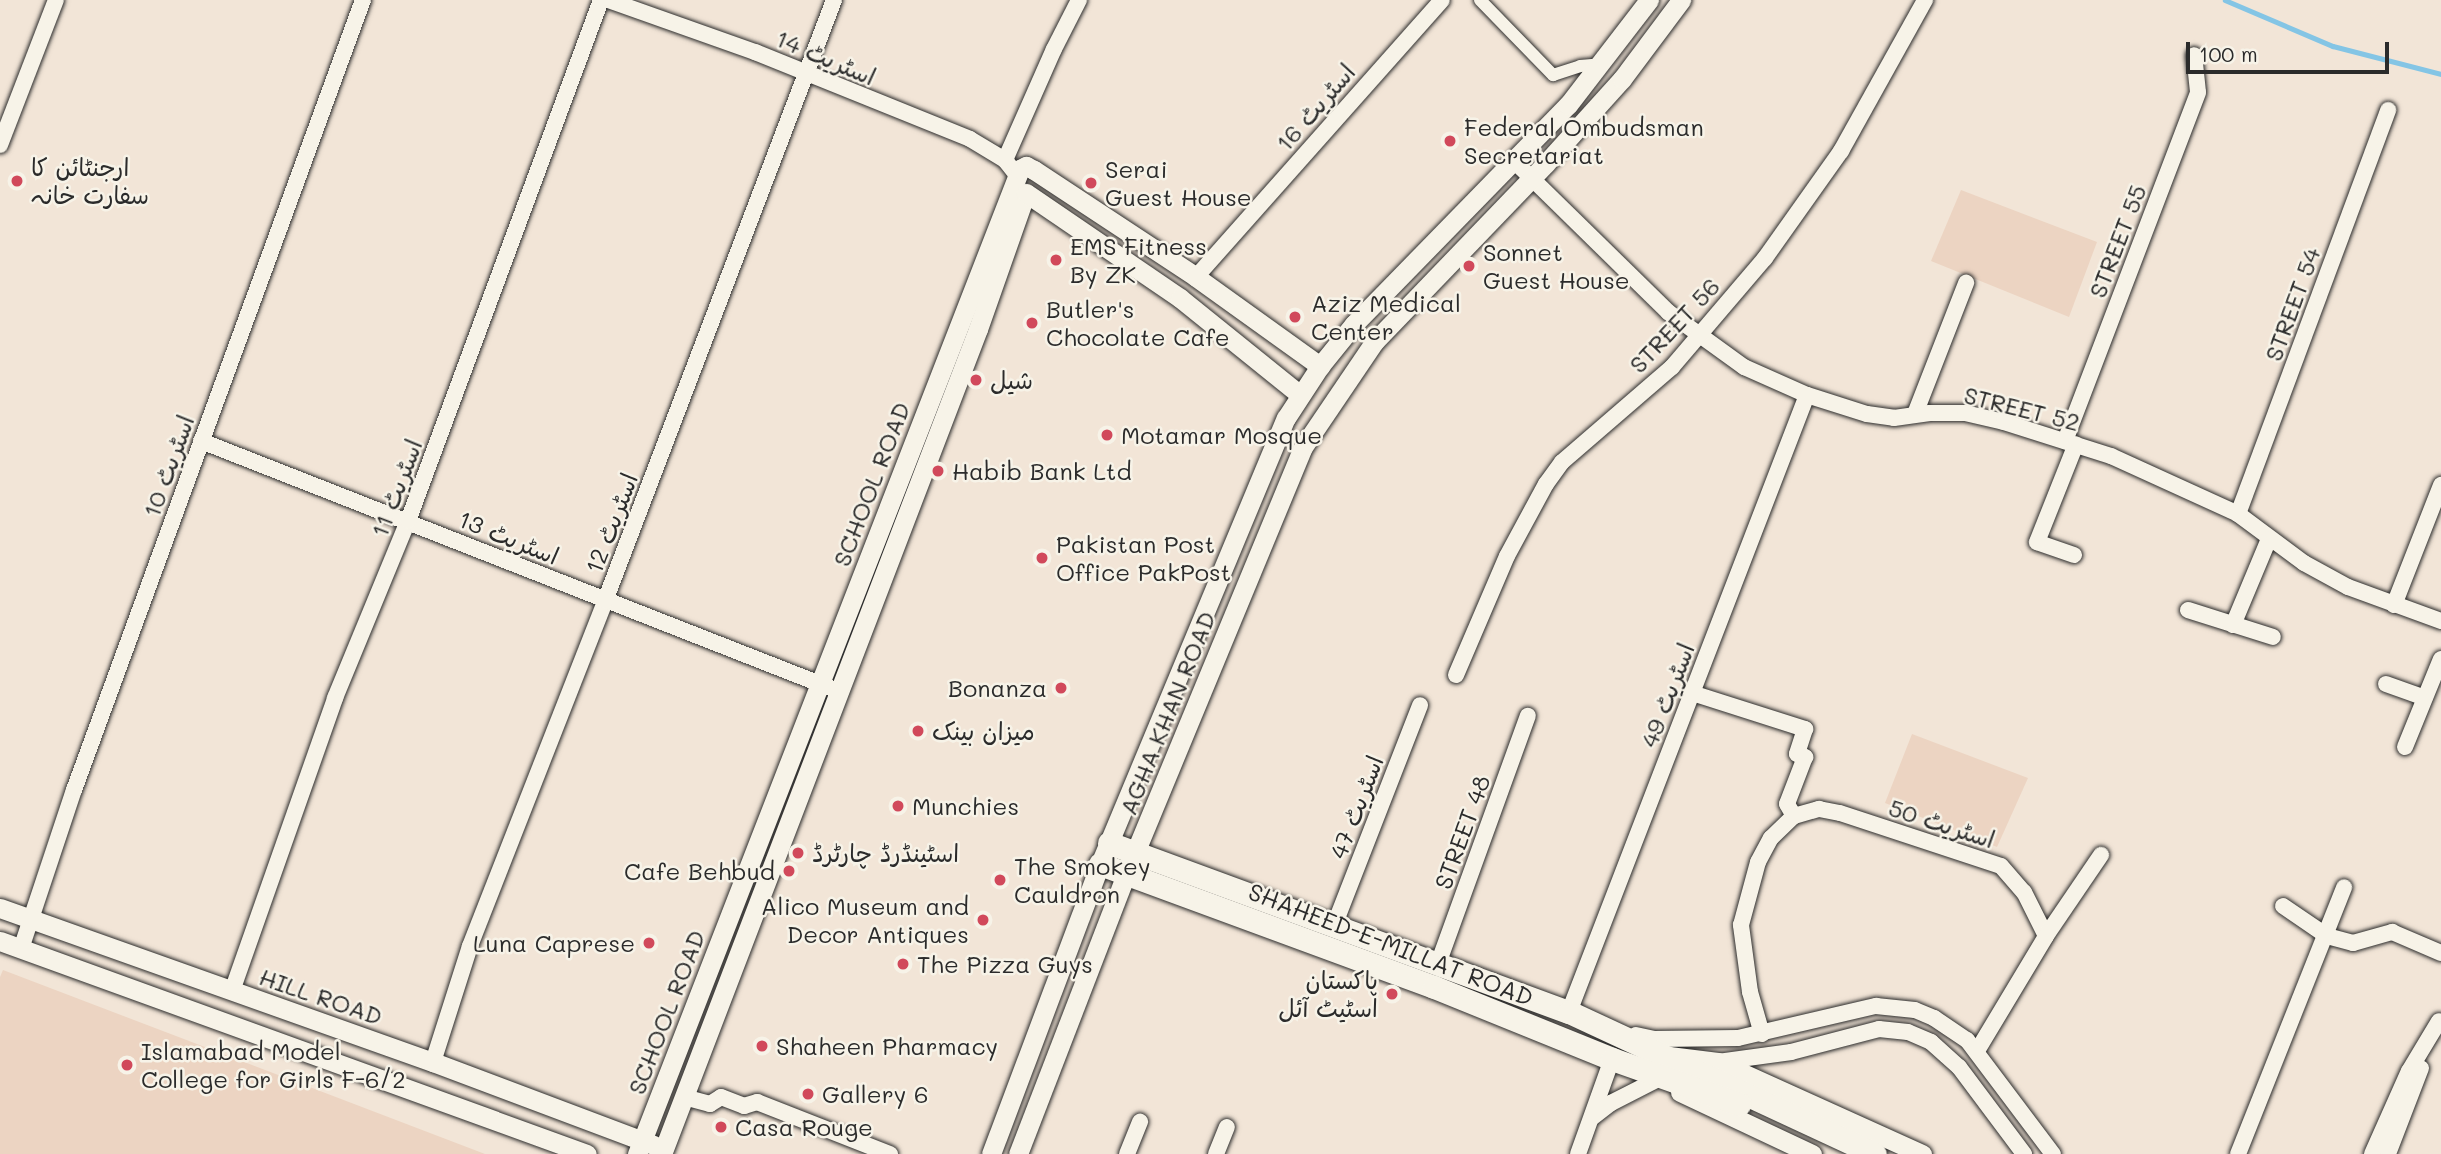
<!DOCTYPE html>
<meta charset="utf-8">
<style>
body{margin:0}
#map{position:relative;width:2441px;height:1154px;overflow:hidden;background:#f2e5d7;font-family:Mali,"Playpen Sans Arabic",sans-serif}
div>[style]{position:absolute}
.built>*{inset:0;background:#ecd4c2}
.stream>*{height:4.5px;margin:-2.25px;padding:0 2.25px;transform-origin:2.25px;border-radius:2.25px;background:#84c5e5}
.roads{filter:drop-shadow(0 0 2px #2b2b2b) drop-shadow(0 0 2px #2b2b2b)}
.pedestrian>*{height:12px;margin:-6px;padding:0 6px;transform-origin:6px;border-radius:6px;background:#f7f3e8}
.minor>*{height:16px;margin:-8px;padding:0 8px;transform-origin:8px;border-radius:8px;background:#f7f3e8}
.tertiary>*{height:19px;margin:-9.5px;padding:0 9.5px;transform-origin:9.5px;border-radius:9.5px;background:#f7f3e8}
.secondary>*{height:23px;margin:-11.5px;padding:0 11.5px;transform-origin:11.5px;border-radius:11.5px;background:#f7f3e8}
.dots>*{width:19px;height:19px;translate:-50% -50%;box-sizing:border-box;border:4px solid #f7f3e8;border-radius:50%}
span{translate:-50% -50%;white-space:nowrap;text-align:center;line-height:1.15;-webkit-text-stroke:5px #f7f3e8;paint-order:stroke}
.street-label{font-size:24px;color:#2b2b2b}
.poi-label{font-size:24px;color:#2b2b2b}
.left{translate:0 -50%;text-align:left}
.right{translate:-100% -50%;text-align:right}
.scale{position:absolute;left:2186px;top:42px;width:203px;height:32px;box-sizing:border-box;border:4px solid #2b2b2b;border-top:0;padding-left:9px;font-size:21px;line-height:24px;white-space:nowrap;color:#2b2b2b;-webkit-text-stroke:5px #f7f3e8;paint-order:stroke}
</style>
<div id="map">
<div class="built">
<i style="clip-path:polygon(1961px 190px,2097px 242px,2069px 317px,1931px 261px)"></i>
<i style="clip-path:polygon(1912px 734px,2028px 778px,1997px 847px,1885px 803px)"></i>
<i style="clip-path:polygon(3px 970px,485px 1154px,0 1154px,0 977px)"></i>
</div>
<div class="stream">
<i style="left:2225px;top:0;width:117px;rotate:23.1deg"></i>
<i style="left:2333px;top:46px;width:112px;rotate:14.5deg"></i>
</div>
<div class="roads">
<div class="pedestrian">
<i style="left:1480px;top:0;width:105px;rotate:45.8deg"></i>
<i style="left:1553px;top:75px;width:28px;rotate:-18deg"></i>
<i style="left:1580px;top:66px;width:21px;rotate:-5deg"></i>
</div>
<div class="minor">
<i style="left:608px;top:0;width:156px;rotate:19.5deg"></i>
<i style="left:755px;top:52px;width:232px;rotate:22deg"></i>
<i style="left:970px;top:139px;width:41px;rotate:31deg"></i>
<i style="left:1005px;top:160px;width:18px;rotate:52deg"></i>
<i style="left:0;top:145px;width:155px;rotate:-68.9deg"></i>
<i style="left:1005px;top:160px;width:121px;rotate:-66.2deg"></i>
<i style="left:1054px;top:49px;width:55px;rotate:-63deg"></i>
<i style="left:1514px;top:161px;width:216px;rotate:44.4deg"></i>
<i style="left:1668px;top:312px;width:94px;rotate:35.9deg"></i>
<i style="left:1744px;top:367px;width:69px;rotate:24deg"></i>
<i style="left:1807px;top:395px;width:63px;rotate:17.6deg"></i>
<i style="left:1867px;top:414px;width:27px;rotate:8deg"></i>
<i style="left:1894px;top:418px;width:36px;rotate:-8deg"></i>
<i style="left:1930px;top:413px;width:35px"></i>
<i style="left:1965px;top:413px;width:40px;rotate:13deg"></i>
<i style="left:2004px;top:422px;width:112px;rotate:17.6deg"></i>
<i style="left:2111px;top:456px;width:140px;rotate:24.5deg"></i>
<i style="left:2238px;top:514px;width:82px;rotate:36.6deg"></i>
<i style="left:2304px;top:563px;width:50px;rotate:28.6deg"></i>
<i style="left:2348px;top:587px;width:99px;rotate:20.1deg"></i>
<i style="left:1196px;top:277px;width:370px;rotate:-48.4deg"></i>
<i style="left:1915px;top:414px;width:141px;rotate:-68.7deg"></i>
<i style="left:201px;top:441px;width:684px;rotate:21.43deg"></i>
<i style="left:2065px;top:441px;width:373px;rotate:-69.1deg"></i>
<i style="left:2198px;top:92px;width:37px;rotate:-96deg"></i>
<i style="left:2238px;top:514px;width:431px;rotate:-69.6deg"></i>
<i style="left:2074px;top:555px;width:39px;rotate:-161deg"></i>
<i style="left:2037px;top:542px;width:105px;rotate:-68.3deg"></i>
<i style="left:2394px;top:605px;width:129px;rotate:-68.6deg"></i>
<i style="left:2188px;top:610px;width:89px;rotate:17.6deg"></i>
<i style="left:2233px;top:625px;width:93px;rotate:-67.3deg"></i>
<i style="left:1456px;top:675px;width:129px;rotate:-66.8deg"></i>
<i style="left:1507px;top:556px;width:82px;rotate:-61.6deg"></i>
<i style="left:1546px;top:484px;width:27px;rotate:-54deg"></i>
<i style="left:1562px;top:462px;width:145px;rotate:-40.8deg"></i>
<i style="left:1672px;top:367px;width:143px;rotate:-49.5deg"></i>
<i style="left:1765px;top:258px;width:131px;rotate:-54.6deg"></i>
<i style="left:1841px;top:151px;width:173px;rotate:-60.9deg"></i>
<i style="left:2386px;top:684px;width:41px;rotate:19.7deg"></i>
<i style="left:1692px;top:693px;width:119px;rotate:17.7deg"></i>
<i style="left:1805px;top:729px;width:26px;rotate:108deg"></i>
<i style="left:1797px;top:754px;width:9px;rotate:21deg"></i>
<i style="left:1805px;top:757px;width:50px;rotate:111deg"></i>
<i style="left:1787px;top:804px;width:14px;rotate:60deg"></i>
<i style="left:1794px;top:816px;width:26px;rotate:-16deg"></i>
<i style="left:1819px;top:809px;width:21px;rotate:11deg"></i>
<i style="left:1840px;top:813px;width:169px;rotate:18.2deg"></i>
<i style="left:2001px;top:866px;width:35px;rotate:49deg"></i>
<i style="left:2024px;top:892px;width:49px;rotate:63.4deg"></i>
<i style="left:2405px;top:747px;width:95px;rotate:-67.8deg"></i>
<i style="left:2283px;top:906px;width:53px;rotate:34.3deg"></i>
<i style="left:2327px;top:936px;width:27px;rotate:15deg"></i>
<i style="left:2353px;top:943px;width:41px;rotate:-15.8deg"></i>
<i style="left:2392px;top:932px;width:53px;rotate:23.2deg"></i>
<i style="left:1334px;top:926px;width:237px;rotate:-68.7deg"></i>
<i style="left:21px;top:949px;width:168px;rotate:-71.6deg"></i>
<i style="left:74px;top:790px;width:841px;rotate:-69.91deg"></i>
<i style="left:1438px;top:964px;width:264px;rotate:-70.1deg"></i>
<i style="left:232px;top:991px;width:311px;rotate:-70.6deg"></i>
<i style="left:335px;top:698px;width:191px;rotate:-67.6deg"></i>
<i style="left:408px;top:521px;width:556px;rotate:-69.67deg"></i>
<i style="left:1569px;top:1012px;width:661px;rotate:-68.91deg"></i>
<i style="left:1762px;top:1034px;width:44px;rotate:-105.9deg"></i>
<i style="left:1750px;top:992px;width:68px;rotate:-97.7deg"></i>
<i style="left:1741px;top:925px;width:65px;rotate:-74.9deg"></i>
<i style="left:1758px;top:862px;width:27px;rotate:-62deg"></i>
<i style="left:1771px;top:838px;width:32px;rotate:-44deg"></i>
<i style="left:1636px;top:1035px;width:19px;rotate:12deg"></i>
<i style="left:1655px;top:1039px;width:83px;rotate:-0.7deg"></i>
<i style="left:1738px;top:1038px;width:142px;rotate:-13.1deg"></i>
<i style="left:1876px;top:1006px;width:39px;rotate:6deg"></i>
<i style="left:1915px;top:1010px;width:21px;rotate:23deg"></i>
<i style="left:1934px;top:1018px;width:40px;rotate:34deg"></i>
<i style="left:1967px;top:1040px;width:143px;rotate:53deg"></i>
<i style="left:1977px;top:1051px;width:134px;rotate:-59deg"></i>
<i style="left:2046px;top:936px;width:98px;rotate:-55.8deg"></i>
<i style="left:433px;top:1062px;width:122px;rotate:-72.3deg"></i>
<i style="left:470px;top:946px;width:370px;rotate:-68.6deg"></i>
<i style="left:605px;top:601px;width:643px;rotate:-69.14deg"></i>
<i style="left:1718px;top:1062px;width:74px;rotate:-7.8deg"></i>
<i style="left:1791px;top:1052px;width:91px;rotate:-14.6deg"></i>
<i style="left:1879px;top:1029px;width:29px;rotate:6deg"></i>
<i style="left:1908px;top:1032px;width:25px;rotate:23deg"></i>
<i style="left:1931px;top:1042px;width:38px;rotate:42deg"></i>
<i style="left:1959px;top:1067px;width:109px;rotate:53.2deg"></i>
<i style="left:684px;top:1097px;width:27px;rotate:15deg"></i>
<i style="left:710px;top:1104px;width:13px;rotate:-32deg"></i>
<i style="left:721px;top:1097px;width:25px;rotate:21deg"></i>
<i style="left:744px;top:1106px;width:14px;rotate:-17deg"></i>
<i style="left:757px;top:1102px;width:143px;rotate:21.4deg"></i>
<i style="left:1593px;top:1117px;width:23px;rotate:-38deg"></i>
<i style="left:1611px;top:1103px;width:57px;rotate:-27deg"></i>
<i style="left:1127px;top:1154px;width:35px;rotate:-68deg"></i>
<i style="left:1216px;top:1154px;width:29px;rotate:-68deg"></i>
<i style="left:1578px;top:1154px;width:101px;rotate:-70.3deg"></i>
<i style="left:2238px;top:1154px;width:287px;rotate:-68.3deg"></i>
<i style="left:2372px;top:1154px;width:91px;rotate:-66deg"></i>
<i style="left:2409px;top:1071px;width:58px;rotate:-59deg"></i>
<i style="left:2388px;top:1154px;width:92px;rotate:-69deg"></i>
</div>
<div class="tertiary">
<i style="left:0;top:908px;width:460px;rotate:19.6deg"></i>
<i style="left:433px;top:1062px;width:236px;rotate:20.6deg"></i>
<i style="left:0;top:941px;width:624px;rotate:19.94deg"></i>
<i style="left:1669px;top:1056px;width:49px;rotate:7deg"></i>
<i style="left:1718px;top:1062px;width:224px;rotate:24.3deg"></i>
<i style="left:1680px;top:1092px;width:146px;rotate:25.2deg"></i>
<i style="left:637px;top:1154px;width:1057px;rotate:-68.75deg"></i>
<i style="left:1020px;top:169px;width:7px;rotate:-27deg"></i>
<i style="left:1026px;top:166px;width:9px;rotate:27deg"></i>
<i style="left:1034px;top:170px;width:194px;rotate:33.4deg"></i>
<i style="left:1196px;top:277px;width:153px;rotate:35.7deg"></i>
<i style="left:662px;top:1154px;width:883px;rotate:-69.04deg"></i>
<i style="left:978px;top:329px;width:144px;rotate:-70.6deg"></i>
<i style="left:1026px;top:193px;width:186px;rotate:34.3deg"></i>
<i style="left:1180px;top:298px;width:154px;rotate:38.9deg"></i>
<i style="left:991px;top:1154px;width:310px;rotate:-69.4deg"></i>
<i style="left:1100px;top:864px;width:483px;rotate:-67.4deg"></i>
<i style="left:1286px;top:418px;width:62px;rotate:-56.8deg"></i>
<i style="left:1320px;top:366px;width:54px;rotate:-51deg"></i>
<i style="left:1354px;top:324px;width:306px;rotate:-45.7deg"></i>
<i style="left:1568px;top:105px;width:133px;rotate:-52.4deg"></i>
<i style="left:1018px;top:1154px;width:302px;rotate:-68.9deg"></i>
<i style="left:1127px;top:872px;width:460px;rotate:-67.5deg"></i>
<i style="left:1303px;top:447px;width:127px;rotate:-55.9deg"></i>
<i style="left:1374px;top:342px;width:248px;rotate:-46.1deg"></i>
<i style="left:1546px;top:163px;width:113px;rotate:-47.9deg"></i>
<i style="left:1622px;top:79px;width:99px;rotate:-53.2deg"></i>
</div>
<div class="secondary">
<i style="left:1109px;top:843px;width:490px;rotate:20.2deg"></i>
<i style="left:1569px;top:1012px;width:337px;rotate:24.9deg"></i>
<i style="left:1100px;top:864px;width:356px;rotate:20.2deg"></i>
<i style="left:1434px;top:987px;width:192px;rotate:22deg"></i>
<i style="left:1612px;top:1059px;width:135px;rotate:19.5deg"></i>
</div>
</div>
<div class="dots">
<i style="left:1450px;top:141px;background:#d1495b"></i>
<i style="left:17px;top:181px;background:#d1495b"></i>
<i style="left:1091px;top:183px;background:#d1495b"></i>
<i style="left:1056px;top:260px;background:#d1495b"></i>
<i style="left:1469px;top:266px;background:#d1495b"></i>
<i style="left:1295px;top:317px;background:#d1495b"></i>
<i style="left:1032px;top:323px;background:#d1495b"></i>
<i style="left:976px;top:380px;background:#d1495b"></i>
<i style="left:1107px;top:435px;background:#d1495b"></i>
<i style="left:938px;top:471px;background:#d1495b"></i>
<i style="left:1042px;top:558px;background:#d1495b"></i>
<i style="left:1061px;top:688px;background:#d1495b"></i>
<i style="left:918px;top:731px;background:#d1495b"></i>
<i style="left:898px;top:806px;background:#d1495b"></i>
<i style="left:798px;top:853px;background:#d1495b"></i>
<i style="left:789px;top:871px;background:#d1495b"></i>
<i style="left:1000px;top:880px;background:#d1495b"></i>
<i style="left:983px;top:920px;background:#d1495b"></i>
<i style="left:649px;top:943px;background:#d1495b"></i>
<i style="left:903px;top:964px;background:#d1495b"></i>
<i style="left:1392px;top:994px;background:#d1495b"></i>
<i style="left:762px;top:1046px;background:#d1495b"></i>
<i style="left:127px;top:1065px;background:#d1495b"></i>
<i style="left:808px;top:1094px;background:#d1495b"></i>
<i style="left:721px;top:1127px;background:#d1495b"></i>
</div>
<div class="street-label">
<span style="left:826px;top:57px;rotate:23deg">اسٹریٹ 14</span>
<span style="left:1315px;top:107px;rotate:-49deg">اسٹریٹ 16</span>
<span style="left:2117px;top:241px;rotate:-69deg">STREET 55</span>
<span style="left:2292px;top:304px;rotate:-70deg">STREET 54</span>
<span style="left:1674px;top:325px;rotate:-47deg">STREET 56</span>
<span style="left:2022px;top:408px;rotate:14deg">STREET 52</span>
<span style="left:168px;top:466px;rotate:-70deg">اسٹریٹ 10</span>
<span style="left:871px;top:484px;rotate:-69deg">SCHOOL ROAD</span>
<span style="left:396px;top:488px;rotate:-69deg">اسٹریٹ 11</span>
<span style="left:611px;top:523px;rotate:-69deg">اسٹریٹ 12</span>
<span style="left:509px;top:537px;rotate:22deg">اسٹریٹ 13</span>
<span style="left:1667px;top:695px;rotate:-69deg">اسٹریٹ 49</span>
<span style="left:1167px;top:713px;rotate:-68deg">AGHA KHAN ROAD</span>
<span style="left:1356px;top:807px;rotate:-69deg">اسٹریٹ 47</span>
<span style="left:1942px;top:823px;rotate:18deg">اسٹریٹ 50</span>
<span style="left:1462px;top:832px;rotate:-70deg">STREET 48</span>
<span style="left:1391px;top:944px;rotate:21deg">SHAHEED-E-MILLAT ROAD</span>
<span style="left:321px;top:996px;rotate:19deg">HILL ROAD</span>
<span style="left:666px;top:1012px;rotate:-69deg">SCHOOL ROAD</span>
</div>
<div class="poi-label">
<span class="left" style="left:1464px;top:141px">Federal Ombudsman<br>Secretariat</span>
<span class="left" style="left:31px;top:181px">ارجنٹائن کا<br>سفارت خانہ</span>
<span class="left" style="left:1105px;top:183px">Serai<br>Guest House</span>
<span class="left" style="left:1070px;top:260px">EMS Fitness<br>By ZK</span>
<span class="left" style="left:1483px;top:266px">Sonnet<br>Guest House</span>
<span class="left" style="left:1311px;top:317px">Aziz Medical<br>Center</span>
<span class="left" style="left:1046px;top:323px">Butler's<br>Chocolate Cafe</span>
<span class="left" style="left:990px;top:380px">شیل</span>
<span class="left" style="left:1121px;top:435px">Motamar Mosque</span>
<span class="left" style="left:952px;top:471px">Habib Bank Ltd</span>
<span class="left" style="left:1056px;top:558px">Pakistan Post<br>Office PakPost</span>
<span class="right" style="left:1047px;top:688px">Bonanza</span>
<span class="left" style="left:932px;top:731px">میزان بینک</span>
<span class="left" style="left:912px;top:806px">Munchies</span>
<span class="left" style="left:812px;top:853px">اسٹینڈرڈ چارٹرڈ</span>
<span class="left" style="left:1014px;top:880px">The Smokey<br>Cauldron</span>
<span class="right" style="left:775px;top:871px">Cafe Behbud</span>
<span class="right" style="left:969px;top:920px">Alico Museum and<br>Decor Antiques</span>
<span class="right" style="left:635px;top:943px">Luna Caprese</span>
<span class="left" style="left:917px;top:964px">The Pizza Guys</span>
<span class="right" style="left:1378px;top:994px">پاکستان<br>اسٹیٹ آئل</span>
<span class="left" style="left:776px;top:1046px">Shaheen Pharmacy</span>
<span class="left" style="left:141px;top:1065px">Islamabad Model<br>College for Girls F-6/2</span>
<span class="left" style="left:822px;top:1094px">Gallery 6</span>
<span class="left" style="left:735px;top:1127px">Casa Rouge</span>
</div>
<div class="scale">100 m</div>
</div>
